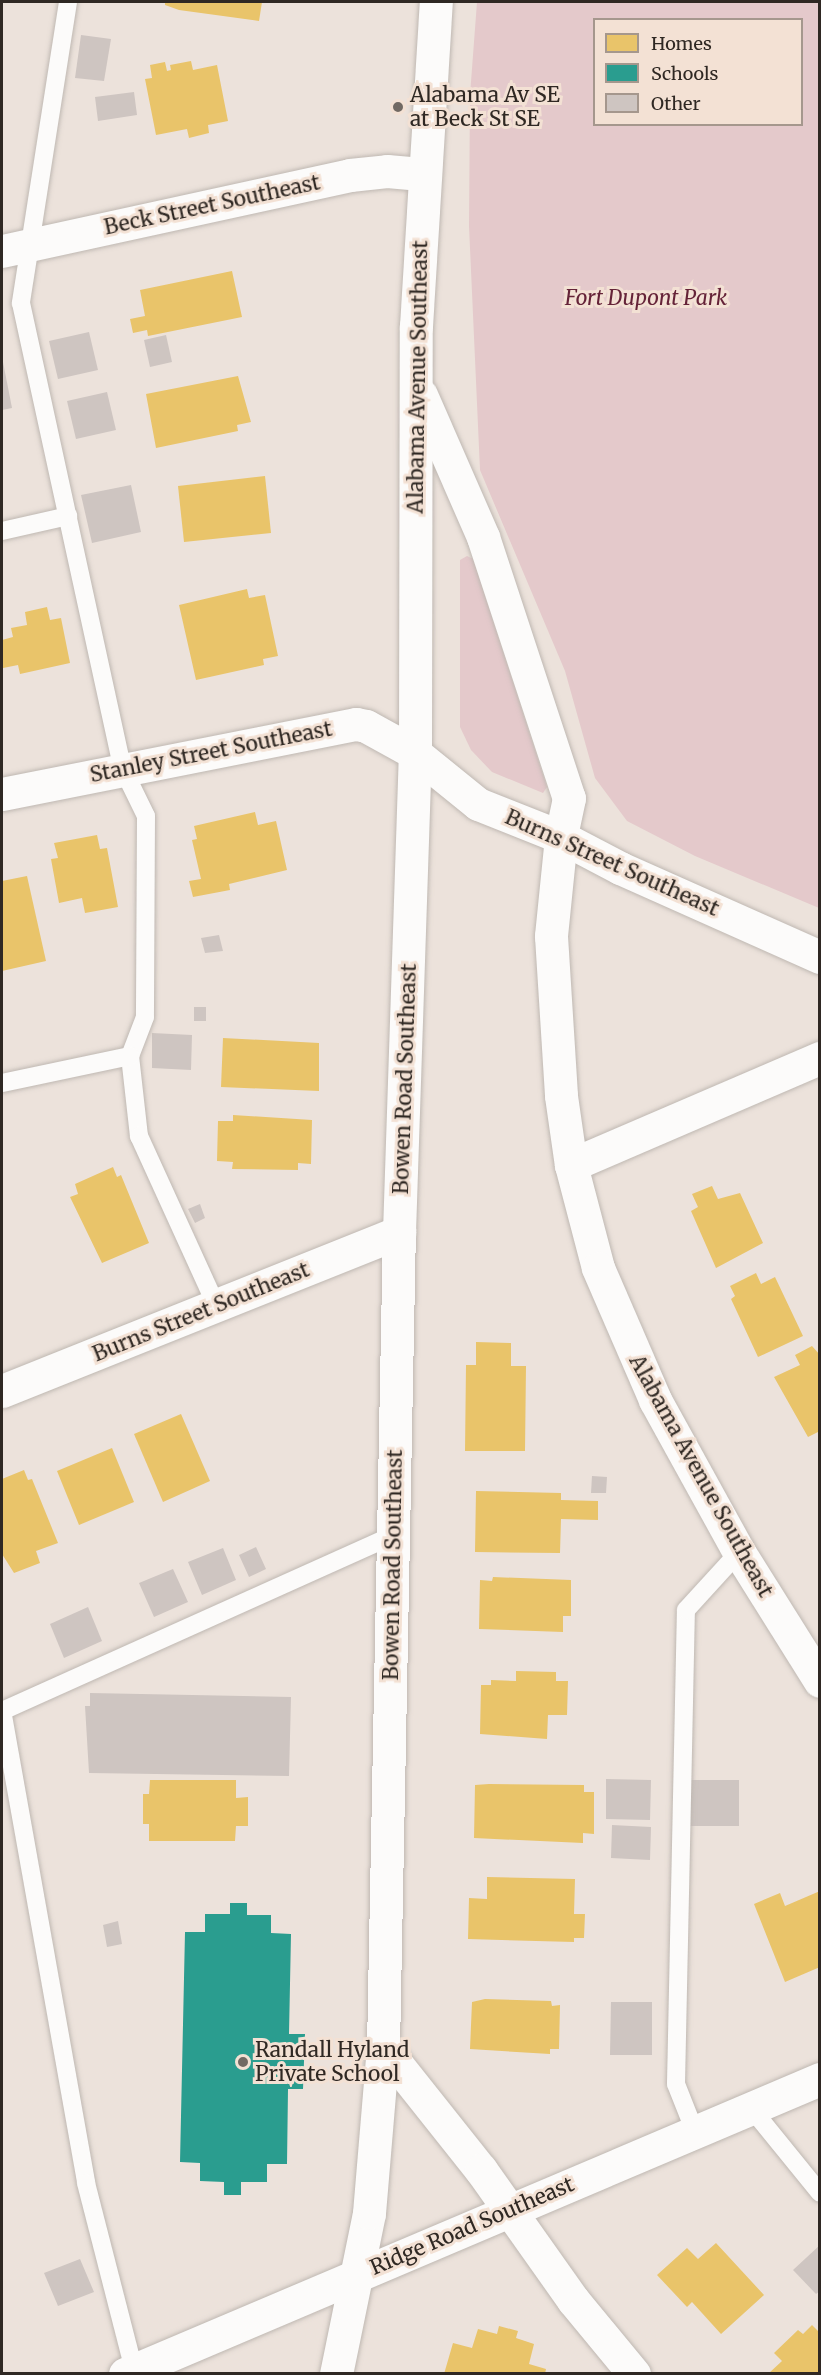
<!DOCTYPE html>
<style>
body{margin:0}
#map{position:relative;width:821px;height:2375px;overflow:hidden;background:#ece2db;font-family:Merriweather,serif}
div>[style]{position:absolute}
.green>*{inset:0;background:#e4c9cb}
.homes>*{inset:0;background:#e9c46a}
.schools>*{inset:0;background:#2a9d8f}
.building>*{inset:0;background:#cec5c1}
.roads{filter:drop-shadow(0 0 2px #bfb8b2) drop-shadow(0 0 2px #bfb8b2)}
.lane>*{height:18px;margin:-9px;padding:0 9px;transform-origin:9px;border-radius:9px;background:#fcfbfa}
.street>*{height:33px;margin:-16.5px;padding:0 16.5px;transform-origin:16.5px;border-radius:16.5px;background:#fcfbfa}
.secondary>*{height:33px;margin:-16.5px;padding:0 16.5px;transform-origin:16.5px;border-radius:16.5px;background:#fcfbfa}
.dots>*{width:16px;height:16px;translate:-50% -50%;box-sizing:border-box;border:3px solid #f3e1d4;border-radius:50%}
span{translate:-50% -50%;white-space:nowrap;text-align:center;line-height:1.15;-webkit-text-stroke:6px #f3e1d4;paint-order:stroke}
.poi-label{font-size:21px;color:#2f2823}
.left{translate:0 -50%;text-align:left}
.street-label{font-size:21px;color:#2f2823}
.park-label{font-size:21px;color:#652338;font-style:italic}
.frame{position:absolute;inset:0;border:3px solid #2f2823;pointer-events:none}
.legend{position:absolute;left:593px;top:18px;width:210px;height:108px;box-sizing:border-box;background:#f3e1d4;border:2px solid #a5978d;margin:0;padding:8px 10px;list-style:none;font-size:18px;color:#2f2823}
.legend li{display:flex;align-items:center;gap:12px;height:30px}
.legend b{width:30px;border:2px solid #a5978d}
</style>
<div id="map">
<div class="green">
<i style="clip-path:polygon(evenodd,477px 2px,819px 2px,819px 908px,695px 856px,627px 821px,595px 778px,565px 671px,480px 470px,469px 226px,470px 95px,477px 2px,594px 20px,802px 20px,802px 124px,594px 124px,594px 20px)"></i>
<i style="clip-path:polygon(467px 556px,473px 559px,547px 787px,543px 793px,492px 772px,471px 750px,460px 727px,460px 560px)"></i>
</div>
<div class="homes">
<i style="clip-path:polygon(165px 2px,262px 2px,259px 21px,179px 10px,165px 5px)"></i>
<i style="clip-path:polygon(191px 61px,193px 70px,217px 65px,228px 121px,208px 125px,209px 133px,189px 138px,187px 129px,156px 135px,145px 79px,152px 78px,150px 65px,165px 62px,167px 71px,171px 70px,170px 65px)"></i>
<i style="clip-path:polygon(232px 271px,242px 317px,148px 336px,147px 330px,133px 333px,130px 319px,145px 316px,140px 290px)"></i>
<i style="clip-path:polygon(238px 376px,251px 422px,237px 425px,238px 431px,156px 448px,146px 394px)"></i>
<i style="clip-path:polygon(265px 476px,271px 533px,184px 542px,178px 486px)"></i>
<i style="clip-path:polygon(247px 589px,249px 598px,265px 595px,278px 656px,263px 659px,264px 665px,196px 680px,179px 605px)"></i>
<i style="clip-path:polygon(47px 607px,50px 620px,61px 618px,70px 663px,20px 674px,18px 665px,3px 668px,2px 640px,13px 637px,11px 628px,27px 625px,25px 612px)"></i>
<i style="clip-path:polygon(255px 812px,258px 825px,276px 821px,287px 870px,229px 884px,230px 890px,193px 897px,189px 881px,201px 879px,192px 840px,197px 839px,194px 826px)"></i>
<i style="clip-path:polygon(97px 835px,100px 849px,107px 848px,118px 907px,85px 913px,82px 898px,59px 903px,51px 859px,58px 858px,54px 843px)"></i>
<i style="clip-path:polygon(27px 876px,46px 961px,2px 971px,2px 881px)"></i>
<i style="clip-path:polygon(223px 1038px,319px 1043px,319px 1091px,221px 1087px)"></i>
<i style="clip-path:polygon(233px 1115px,312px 1120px,311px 1164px,298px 1163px,298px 1170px,232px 1169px,233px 1162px,217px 1161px,218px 1121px,233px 1121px)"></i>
<i style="clip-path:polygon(113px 1167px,117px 1177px,121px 1175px,149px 1243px,102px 1263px,70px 1197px,78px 1194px,75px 1184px)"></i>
<i style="clip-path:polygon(712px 1186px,718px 1199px,740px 1193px,763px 1243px,716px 1268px,691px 1211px,698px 1207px,692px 1194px)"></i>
<i style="clip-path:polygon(756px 1273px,761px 1284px,775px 1277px,803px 1336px,758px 1357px,731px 1299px,735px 1296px,730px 1286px)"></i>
<i style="clip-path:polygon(476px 1342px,511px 1343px,511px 1366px,526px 1366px,525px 1451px,465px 1451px,466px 1365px,476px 1365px)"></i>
<i style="clip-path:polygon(812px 1346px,820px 1355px,820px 1431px,808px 1437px,774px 1377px,800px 1365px,795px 1355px)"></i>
<i style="clip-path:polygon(181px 1414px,210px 1481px,163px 1502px,134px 1434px)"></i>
<i style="clip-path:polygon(112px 1448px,134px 1502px,79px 1525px,57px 1471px)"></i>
<i style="clip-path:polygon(24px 1470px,28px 1480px,32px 1479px,58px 1543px,36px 1551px,40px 1563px,14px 1573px,2px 1554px,2px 1479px)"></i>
<i style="clip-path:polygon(476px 1491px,561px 1493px,561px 1500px,598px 1501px,598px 1520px,561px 1519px,560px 1553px,475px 1552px)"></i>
<i style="clip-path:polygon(493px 1577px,571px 1580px,571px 1616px,563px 1616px,563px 1632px,479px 1629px,480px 1580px,492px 1581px)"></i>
<i style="clip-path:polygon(516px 1671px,556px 1672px,556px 1681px,568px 1681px,567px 1715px,548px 1715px,547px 1739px,480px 1734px,481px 1685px,491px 1685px,491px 1680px,516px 1681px)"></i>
<i style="clip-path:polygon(150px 1780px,236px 1780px,236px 1798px,248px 1797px,248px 1826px,236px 1826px,235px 1841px,149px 1841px,149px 1824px,143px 1824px,143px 1794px,149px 1794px)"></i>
<i style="clip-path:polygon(489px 1784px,584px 1785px,584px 1792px,594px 1792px,594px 1834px,583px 1833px,583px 1843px,474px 1838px,475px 1785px)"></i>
<i style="clip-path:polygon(487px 1877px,575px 1879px,574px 1914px,585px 1914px,584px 1938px,574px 1938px,574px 1942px,468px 1939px,469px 1898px,487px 1899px)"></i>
<i style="clip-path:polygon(820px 1891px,820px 1967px,785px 1982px,754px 1904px,780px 1893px,785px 1906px)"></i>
<i style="clip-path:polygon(485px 1999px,551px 2001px,552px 2006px,560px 2005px,559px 2049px,550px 2049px,550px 2054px,470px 2049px,472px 2002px)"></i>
<i style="clip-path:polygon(716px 2243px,764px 2295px,721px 2334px,692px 2302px,687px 2307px,657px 2275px,687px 2248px,698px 2259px)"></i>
<i style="clip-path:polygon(812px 2325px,820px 2333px,820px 2374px,768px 2374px,782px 2361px,774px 2353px,798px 2330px,803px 2334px)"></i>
<i style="clip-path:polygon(499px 2326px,518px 2331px,516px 2338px,534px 2344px,529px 2364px,546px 2369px,545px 2374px,444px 2374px,453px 2343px,472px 2348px,478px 2329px,497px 2334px)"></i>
</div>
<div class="schools">
<i style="clip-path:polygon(230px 1903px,247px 1903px,247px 1915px,271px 1915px,271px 1933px,291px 1934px,289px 2034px,305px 2034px,303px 2089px,288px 2089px,287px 2164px,267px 2164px,267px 2182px,241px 2182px,241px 2195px,224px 2195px,224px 2182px,200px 2181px,200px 2163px,180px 2162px,185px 1932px,205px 1932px,205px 1914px,230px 1914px)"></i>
</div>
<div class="building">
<i style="clip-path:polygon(81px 35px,111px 39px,104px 81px,75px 78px)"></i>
<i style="clip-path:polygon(134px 92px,137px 115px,98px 121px,95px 97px)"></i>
<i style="clip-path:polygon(89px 332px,98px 370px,58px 379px,49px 341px)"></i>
<i style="clip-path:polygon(166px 335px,172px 362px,150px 367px,144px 340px)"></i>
<i style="clip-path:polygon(3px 362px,12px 408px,2px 410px,2px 362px)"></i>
<i style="clip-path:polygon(107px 392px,116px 430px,76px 439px,67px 401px)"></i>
<i style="clip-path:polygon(131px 485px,141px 532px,92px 543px,81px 495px)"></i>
<i style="clip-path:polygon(219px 935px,223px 951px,205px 953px,201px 938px)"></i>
<i style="clip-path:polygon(194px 1007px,206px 1007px,206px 1021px,194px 1021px)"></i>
<i style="clip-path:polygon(152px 1033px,192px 1035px,191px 1070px,152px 1068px)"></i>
<i style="clip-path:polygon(200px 1204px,205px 1218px,195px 1223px,188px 1209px)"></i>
<i style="clip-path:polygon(592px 1476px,607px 1477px,606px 1493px,591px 1493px)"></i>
<i style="clip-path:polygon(256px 1547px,266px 1569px,249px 1577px,239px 1555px)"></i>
<i style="clip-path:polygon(223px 1548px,236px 1580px,202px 1595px,188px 1562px)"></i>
<i style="clip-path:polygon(173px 1569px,188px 1602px,154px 1617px,139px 1583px)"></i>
<i style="clip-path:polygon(88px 1607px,102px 1641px,64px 1658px,50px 1624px)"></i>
<i style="clip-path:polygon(90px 1693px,291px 1697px,289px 1776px,89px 1773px,85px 1706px,90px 1706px)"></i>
<i style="clip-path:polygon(606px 1779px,651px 1780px,650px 1820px,606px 1819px)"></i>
<i style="clip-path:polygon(687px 1780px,739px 1780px,739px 1826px,687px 1826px)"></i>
<i style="clip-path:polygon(612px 1825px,651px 1827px,650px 1860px,611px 1858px)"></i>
<i style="clip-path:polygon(118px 1921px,122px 1944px,107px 1947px,103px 1925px)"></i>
<i style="clip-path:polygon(611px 2002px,652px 2002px,652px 2055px,610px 2055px)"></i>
<i style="clip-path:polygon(820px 2245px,820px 2291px,816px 2294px,793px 2270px)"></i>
<i style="clip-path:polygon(80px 2259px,94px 2292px,58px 2306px,44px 2273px)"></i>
</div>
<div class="roads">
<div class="lane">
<i style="left:68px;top:2px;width:305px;rotate:98.9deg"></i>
<i style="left:21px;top:303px;width:477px;rotate:77.7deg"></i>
<i style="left:123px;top:769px;width:52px;rotate:63.9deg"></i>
<i style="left:146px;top:816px;width:201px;rotate:90.3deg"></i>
<i style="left:145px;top:1017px;width:42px;rotate:111deg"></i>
<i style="left:130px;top:1056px;width:81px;rotate:83.6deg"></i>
<i style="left:139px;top:1136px;width:186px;rotate:65.5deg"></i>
<i style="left:2px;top:531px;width:68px;rotate:-12.8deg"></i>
<i style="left:2px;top:1083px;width:131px;rotate:-11.9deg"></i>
<i style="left:2px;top:1710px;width:480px;rotate:79.9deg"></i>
<i style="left:86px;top:2183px;width:193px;rotate:75.6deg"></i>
<i style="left:2px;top:1711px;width:429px;rotate:-24.2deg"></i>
<i style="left:751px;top:2108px;width:109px;rotate:50.9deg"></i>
<i style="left:695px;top:2132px;width:52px;rotate:-111.6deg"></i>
<i style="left:676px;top:2084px;width:474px;rotate:-88.8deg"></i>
<i style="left:686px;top:1610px;width:79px;rotate:-47.6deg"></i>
</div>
<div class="street">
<i style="left:2px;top:251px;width:356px;rotate:-12.3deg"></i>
<i style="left:350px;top:175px;width:37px;rotate:-6deg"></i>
<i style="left:387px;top:171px;width:37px;rotate:5deg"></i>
<i style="left:2px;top:794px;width:361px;rotate:-11.2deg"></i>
<i style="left:356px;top:724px;width:10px;rotate:11deg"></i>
<i style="left:366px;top:726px;width:56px;rotate:28.9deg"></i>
<i style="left:561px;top:837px;width:67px;rotate:27.7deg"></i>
<i style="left:620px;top:868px;width:219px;rotate:24deg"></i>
<i style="left:571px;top:1165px;width:271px;rotate:-23.3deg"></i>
<i style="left:2px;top:1391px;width:428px;rotate:-21.8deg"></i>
<i style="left:383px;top:2047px;width:157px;rotate:51.5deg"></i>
<i style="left:481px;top:2170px;width:159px;rotate:54.7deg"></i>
<i style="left:573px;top:2300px;width:96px;rotate:50.5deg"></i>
</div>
<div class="secondary">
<i style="left:421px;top:395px;width:155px;rotate:66.4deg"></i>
<i style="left:483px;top:537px;width:275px;rotate:71.8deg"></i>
<i style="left:569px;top:798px;width:40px;rotate:102deg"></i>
<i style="left:561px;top:837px;width:100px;rotate:95.8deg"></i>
<i style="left:551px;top:936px;width:160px;rotate:86.4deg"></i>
<i style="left:561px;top:1096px;width:70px;rotate:81.8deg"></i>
<i style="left:571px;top:1165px;width:106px;rotate:75.3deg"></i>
<i style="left:598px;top:1268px;width:144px;rotate:66.6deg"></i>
<i style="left:655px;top:1400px;width:174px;rotate:61.1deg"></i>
<i style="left:739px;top:1552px;width:152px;rotate:57.9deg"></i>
<i style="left:415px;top:753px;width:81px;rotate:39deg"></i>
<i style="left:478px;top:804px;width:89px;rotate:21.7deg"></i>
<i style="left:125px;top:2374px;width:755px;rotate:-23deg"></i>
<i style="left:336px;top:2374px;width:164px;rotate:-78.4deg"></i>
<i style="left:369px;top:2213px;width:167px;rotate:-85.2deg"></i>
<i style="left:383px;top:2047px;width:815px;rotate:-88.88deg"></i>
<i style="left:399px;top:1232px;width:479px;rotate:-88.1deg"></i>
<i style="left:415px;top:753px;width:427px;rotate:-89.9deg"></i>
<i style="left:416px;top:326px;width:325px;rotate:-86.5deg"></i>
</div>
</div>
<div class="dots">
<i style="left:398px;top:107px;background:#716963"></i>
<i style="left:243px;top:2062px;background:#716963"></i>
</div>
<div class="poi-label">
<span class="left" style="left:410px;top:107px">Alabama Av SE<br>at Beck St SE</span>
<span class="left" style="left:255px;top:2062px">Randall Hyland<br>Private School</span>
</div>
<div class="street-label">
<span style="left:212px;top:205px;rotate:-12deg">Beck Street Southeast</span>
<span style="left:418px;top:377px;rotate:-89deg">Alabama Avenue Southeast</span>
<span style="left:211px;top:752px;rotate:-11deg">Stanley Street Southeast</span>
<span style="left:612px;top:863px;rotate:24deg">Burns Street Southeast</span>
<span style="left:405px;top:1079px;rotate:-88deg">Bowen Road Southeast</span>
<span style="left:201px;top:1312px;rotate:-22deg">Burns Street Southeast</span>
<span style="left:701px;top:1476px;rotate:61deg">Alabama Avenue Southeast</span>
<span style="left:393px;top:1565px;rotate:-89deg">Bowen Road Southeast</span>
<span style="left:472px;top:2226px;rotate:-23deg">Ridge Road Southeast</span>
</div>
<div class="park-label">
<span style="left:646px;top:298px">Fort Dupont Park</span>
</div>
<div class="frame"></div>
<ul class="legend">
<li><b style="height:16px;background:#e9c46a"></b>Homes</li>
<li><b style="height:16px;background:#2a9d8f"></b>Schools</li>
<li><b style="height:16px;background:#cec5c1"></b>Other</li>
</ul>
</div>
